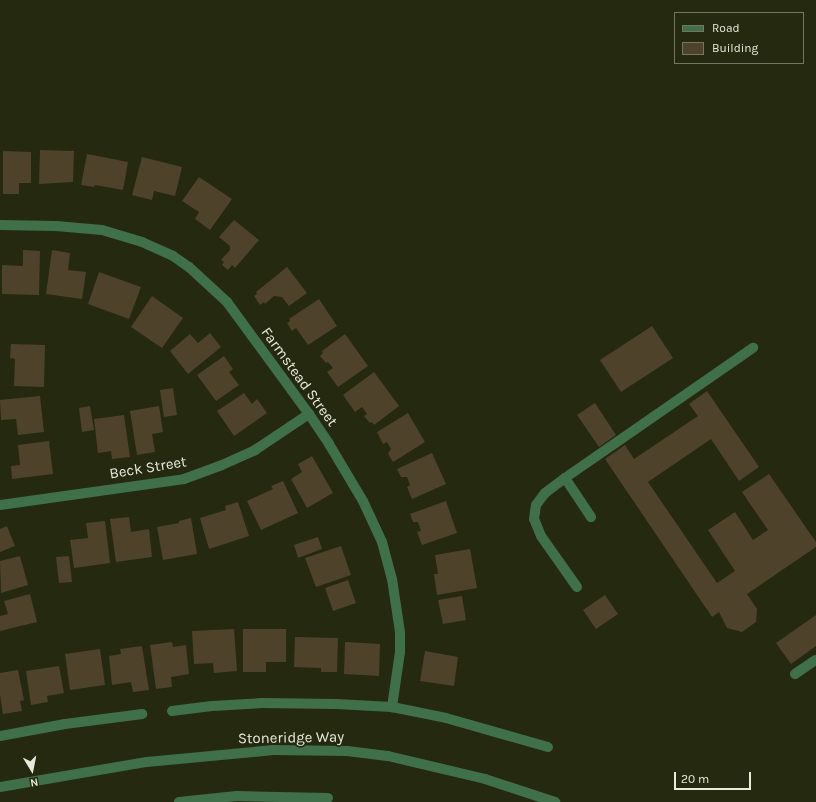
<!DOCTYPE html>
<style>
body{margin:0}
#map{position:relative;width:816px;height:802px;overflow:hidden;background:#252910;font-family:Karla,sans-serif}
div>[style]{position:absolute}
.building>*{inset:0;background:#4e422a}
.minor>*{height:10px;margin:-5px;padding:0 5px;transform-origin:5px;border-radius:5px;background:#407049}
span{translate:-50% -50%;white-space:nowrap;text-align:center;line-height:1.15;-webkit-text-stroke:3.5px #252910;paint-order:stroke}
.street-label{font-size:15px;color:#e8ebdc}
.legend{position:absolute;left:674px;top:12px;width:130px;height:52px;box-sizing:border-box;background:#252910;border:1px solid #737762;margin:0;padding:5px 7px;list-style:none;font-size:12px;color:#e8ebdc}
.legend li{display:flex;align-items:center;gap:8px;height:20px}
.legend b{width:20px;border:1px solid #737762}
.north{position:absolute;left:12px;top:750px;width:40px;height:40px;-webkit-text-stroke:3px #252910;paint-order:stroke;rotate:170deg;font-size:11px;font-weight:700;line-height:16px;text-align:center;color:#e8ebdc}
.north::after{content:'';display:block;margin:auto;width:14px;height:18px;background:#e8ebdc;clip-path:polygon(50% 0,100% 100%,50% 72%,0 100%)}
.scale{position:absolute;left:674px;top:772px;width:77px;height:18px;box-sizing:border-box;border:2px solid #e8ebdc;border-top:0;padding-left:5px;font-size:12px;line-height:14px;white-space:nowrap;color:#e8ebdc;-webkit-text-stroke:3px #252910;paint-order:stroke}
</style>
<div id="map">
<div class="building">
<i style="clip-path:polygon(40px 150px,74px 151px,73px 182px,39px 184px)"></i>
<i style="clip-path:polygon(3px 151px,31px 152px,31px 183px,19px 183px,19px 194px,3px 194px)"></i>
<i style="clip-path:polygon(87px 154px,128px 162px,123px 190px,95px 185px,94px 187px,81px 185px)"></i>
<i style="clip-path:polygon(142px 157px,182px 167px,175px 196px,154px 191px,152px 200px,132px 195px)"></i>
<i style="clip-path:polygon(199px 177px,232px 199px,210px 230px,195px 219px,199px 212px,182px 201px)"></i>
<i style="clip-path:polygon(234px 220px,259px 240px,235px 268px,232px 265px,228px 270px,222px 265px,224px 262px,221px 260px,230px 250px,230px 246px,219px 237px)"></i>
<i style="clip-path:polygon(23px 250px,40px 251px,39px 295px,2px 294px,2px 265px,23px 266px)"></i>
<i style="clip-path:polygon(52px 250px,70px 253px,68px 270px,86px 272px,82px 299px,46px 294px)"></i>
<i style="clip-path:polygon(287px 267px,307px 293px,289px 306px,282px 297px,274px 296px,265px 304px,264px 302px,260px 305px,254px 296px,257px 294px,256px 292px)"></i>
<i style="clip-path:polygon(99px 272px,141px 287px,129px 319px,88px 304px)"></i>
<i style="clip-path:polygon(152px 296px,183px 318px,162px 348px,131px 327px)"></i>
<i style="clip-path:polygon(319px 299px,337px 326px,308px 345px,296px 328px,292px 331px,287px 323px,290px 321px,289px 319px)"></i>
<i style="clip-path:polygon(652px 326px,673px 358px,621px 392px,600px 360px)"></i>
<i style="clip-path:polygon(210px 333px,221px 347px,188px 374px,170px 351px,190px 334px,198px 343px)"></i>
<i style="clip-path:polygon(345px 334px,368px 366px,338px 387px,327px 372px,333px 368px,328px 362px,326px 363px,320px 356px,323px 353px,322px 351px)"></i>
<i style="clip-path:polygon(11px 344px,45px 345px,44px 387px,14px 386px,15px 359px,10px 358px)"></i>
<i style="clip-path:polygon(224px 356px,233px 369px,229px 372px,239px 385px,216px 401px,197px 375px)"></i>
<i style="clip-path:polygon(374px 372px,399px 406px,374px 425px,372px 422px,370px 423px,364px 416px,367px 414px,362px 407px,355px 412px,343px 395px)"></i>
<i style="clip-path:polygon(173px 388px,177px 415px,164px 417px,160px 390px)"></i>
<i style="clip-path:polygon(707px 391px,759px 467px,739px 481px,711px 439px,648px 482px,717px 583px,735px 571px,708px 530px,735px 512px,753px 540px,768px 530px,742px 492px,769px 474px,816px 542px,816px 547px,747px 594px,757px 609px,756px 622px,742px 632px,727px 628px,719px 612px,712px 617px,605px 459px,625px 445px,634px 459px,698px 416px,689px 404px)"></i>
<i style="clip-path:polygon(244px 393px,252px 404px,257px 399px,267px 413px,234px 436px,217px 411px)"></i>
<i style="clip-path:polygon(40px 396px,44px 432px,18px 435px,16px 419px,1px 420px,0 400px)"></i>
<i style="clip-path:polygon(595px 403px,616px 435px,599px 447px,577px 415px)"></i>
<i style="clip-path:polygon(90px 406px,94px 430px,82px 432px,79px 408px)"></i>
<i style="clip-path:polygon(159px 406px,163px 432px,152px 434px,155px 452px,137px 455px,130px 411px)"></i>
<i style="clip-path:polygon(408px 413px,425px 442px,393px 462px,388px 454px,391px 449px,387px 442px,383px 444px,377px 432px)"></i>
<i style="clip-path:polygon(124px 415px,130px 457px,112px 459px,111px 451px,98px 453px,94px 419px)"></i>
<i style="clip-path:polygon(49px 441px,53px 474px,12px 479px,11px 466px,20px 465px,18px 445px)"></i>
<i style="clip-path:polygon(432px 453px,446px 484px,412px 499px,407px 487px,410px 485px,407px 477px,401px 477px,397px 469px)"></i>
<i style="clip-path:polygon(312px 456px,333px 493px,307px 508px,291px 479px,302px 472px,298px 464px)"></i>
<i style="clip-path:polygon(283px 481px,298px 513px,261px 530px,247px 501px,273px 489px,271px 486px)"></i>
<i style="clip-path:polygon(446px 501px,457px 533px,422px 545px,417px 532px,421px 531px,418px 522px,413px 522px,410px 514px)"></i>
<i style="clip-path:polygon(238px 502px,249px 536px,209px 549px,200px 518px,226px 510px,225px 506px)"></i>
<i style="clip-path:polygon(129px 517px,131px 532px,149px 529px,152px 557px,116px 562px,110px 519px)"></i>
<i style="clip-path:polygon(191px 518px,197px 554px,163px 560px,157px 527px,179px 523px,179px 521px)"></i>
<i style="clip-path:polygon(105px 521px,110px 563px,74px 568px,70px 540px,88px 538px,86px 523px)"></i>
<i style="clip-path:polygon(7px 526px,15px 546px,0 552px,0 529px)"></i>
<i style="clip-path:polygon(318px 537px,322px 549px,298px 558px,294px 545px)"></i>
<i style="clip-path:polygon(341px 546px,351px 575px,316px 587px,305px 558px)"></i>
<i style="clip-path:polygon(470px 549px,477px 588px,437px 595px,434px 574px,438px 574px,435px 555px)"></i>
<i style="clip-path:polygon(20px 556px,28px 585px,1px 593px,0 561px)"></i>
<i style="clip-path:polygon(69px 556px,72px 582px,59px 583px,56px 557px)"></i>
<i style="clip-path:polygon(348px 580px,356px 603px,333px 611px,325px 588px)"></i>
<i style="clip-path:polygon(30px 594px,37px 622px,0 631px,0 616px,8px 614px,4px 601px)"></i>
<i style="clip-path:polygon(605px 595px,618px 614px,596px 629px,583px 610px)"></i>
<i style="clip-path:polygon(462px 596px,466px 620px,443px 624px,438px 600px)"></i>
<i style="clip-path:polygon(816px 615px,816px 646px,791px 664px,776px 643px)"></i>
<i style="clip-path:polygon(234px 629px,237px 671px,214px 673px,213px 663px,194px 664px,192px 631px)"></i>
<i style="clip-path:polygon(243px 629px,286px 629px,286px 662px,266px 662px,266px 672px,243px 672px)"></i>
<i style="clip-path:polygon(295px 637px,338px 638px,337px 672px,321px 672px,321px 668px,294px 667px)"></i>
<i style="clip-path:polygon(172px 642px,173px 647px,186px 645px,189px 674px,171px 677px,172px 687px,156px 689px,150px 645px)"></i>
<i style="clip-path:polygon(345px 642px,380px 644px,379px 676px,344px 674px)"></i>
<i style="clip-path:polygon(142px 646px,149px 690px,133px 692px,131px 682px,112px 685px,109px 656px,121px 654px,120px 649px)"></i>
<i style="clip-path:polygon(100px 649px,105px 685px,70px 690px,65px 654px)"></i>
<i style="clip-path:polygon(425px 651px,458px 657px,454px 686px,420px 681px)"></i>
<i style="clip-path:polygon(59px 666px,64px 693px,47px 696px,48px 702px,31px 705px,26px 671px)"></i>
<i style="clip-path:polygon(18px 670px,24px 700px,20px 701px,22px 711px,3px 714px,0 695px,0 673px)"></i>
</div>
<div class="minor">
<i style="left:0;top:225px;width:56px;rotate:1deg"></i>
<i style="left:56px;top:226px;width:46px;rotate:5deg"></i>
<i style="left:102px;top:230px;width:42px;rotate:16.7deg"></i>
<i style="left:142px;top:242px;width:34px;rotate:24deg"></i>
<i style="left:173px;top:256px;width:19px;rotate:35deg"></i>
<i style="left:189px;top:267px;width:52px;rotate:42.6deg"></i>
<i style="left:227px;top:302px;width:139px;rotate:53.8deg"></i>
<i style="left:309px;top:414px;width:36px;rotate:56deg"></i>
<i style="left:329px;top:444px;width:66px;rotate:59.2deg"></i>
<i style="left:363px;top:501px;width:45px;rotate:65.1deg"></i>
<i style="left:382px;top:542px;width:38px;rotate:75deg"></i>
<i style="left:392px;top:579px;width:54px;rotate:81.4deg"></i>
<i style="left:400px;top:632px;width:20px;rotate:90deg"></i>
<i style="left:400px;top:652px;width:56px;rotate:98.3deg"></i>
<i style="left:565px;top:478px;width:47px;rotate:56.3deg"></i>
<i style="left:0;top:505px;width:186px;rotate:-8deg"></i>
<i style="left:184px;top:479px;width:40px;rotate:-20.2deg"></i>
<i style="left:222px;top:465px;width:36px;rotate:-24deg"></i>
<i style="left:255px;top:450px;width:65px;rotate:-33.7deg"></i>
<i style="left:577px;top:587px;width:62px;rotate:-125.2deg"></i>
<i style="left:541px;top:536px;width:18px;rotate:-112deg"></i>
<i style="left:534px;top:519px;width:14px;rotate:-82deg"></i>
<i style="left:536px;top:505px;width:15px;rotate:-53deg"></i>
<i style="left:545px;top:493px;width:25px;rotate:-37deg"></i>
<i style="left:565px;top:478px;width:229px;rotate:-34.7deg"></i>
<i style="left:795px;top:674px;width:25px;rotate:-34deg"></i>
<i style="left:172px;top:711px;width:40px;rotate:-7.1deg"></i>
<i style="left:212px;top:706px;width:50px;rotate:-3.4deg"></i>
<i style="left:262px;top:703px;width:74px;rotate:0.8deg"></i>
<i style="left:336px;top:704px;width:56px;rotate:3.1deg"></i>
<i style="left:392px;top:707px;width:55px;rotate:11.5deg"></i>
<i style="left:446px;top:718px;width:106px;rotate:15.9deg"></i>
<i style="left:0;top:736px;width:66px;rotate:-10.5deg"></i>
<i style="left:65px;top:724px;width:78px;rotate:-7.4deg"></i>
<i style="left:0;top:787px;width:149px;rotate:-9.7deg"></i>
<i style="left:147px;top:762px;width:127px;rotate:-5.4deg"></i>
<i style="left:273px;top:750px;width:74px;rotate:0.8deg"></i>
<i style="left:347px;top:751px;width:41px;rotate:7deg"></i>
<i style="left:388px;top:756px;width:100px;rotate:13.3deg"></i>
<i style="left:485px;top:779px;width:74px;rotate:18.2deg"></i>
<i style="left:179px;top:802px;width:58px;rotate:-5.9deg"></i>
<i style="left:237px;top:796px;width:91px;rotate:1.3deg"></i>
</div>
<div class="street-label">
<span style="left:299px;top:377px;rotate:54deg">Farmstead Street</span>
<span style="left:148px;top:468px;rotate:-9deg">Beck Street</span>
<span style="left:291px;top:738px;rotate:-1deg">Stoneridge Way</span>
</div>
<ul class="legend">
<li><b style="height:5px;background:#407049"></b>Road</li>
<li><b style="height:11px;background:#4e422a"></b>Building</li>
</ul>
<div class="north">N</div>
<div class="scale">20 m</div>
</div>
